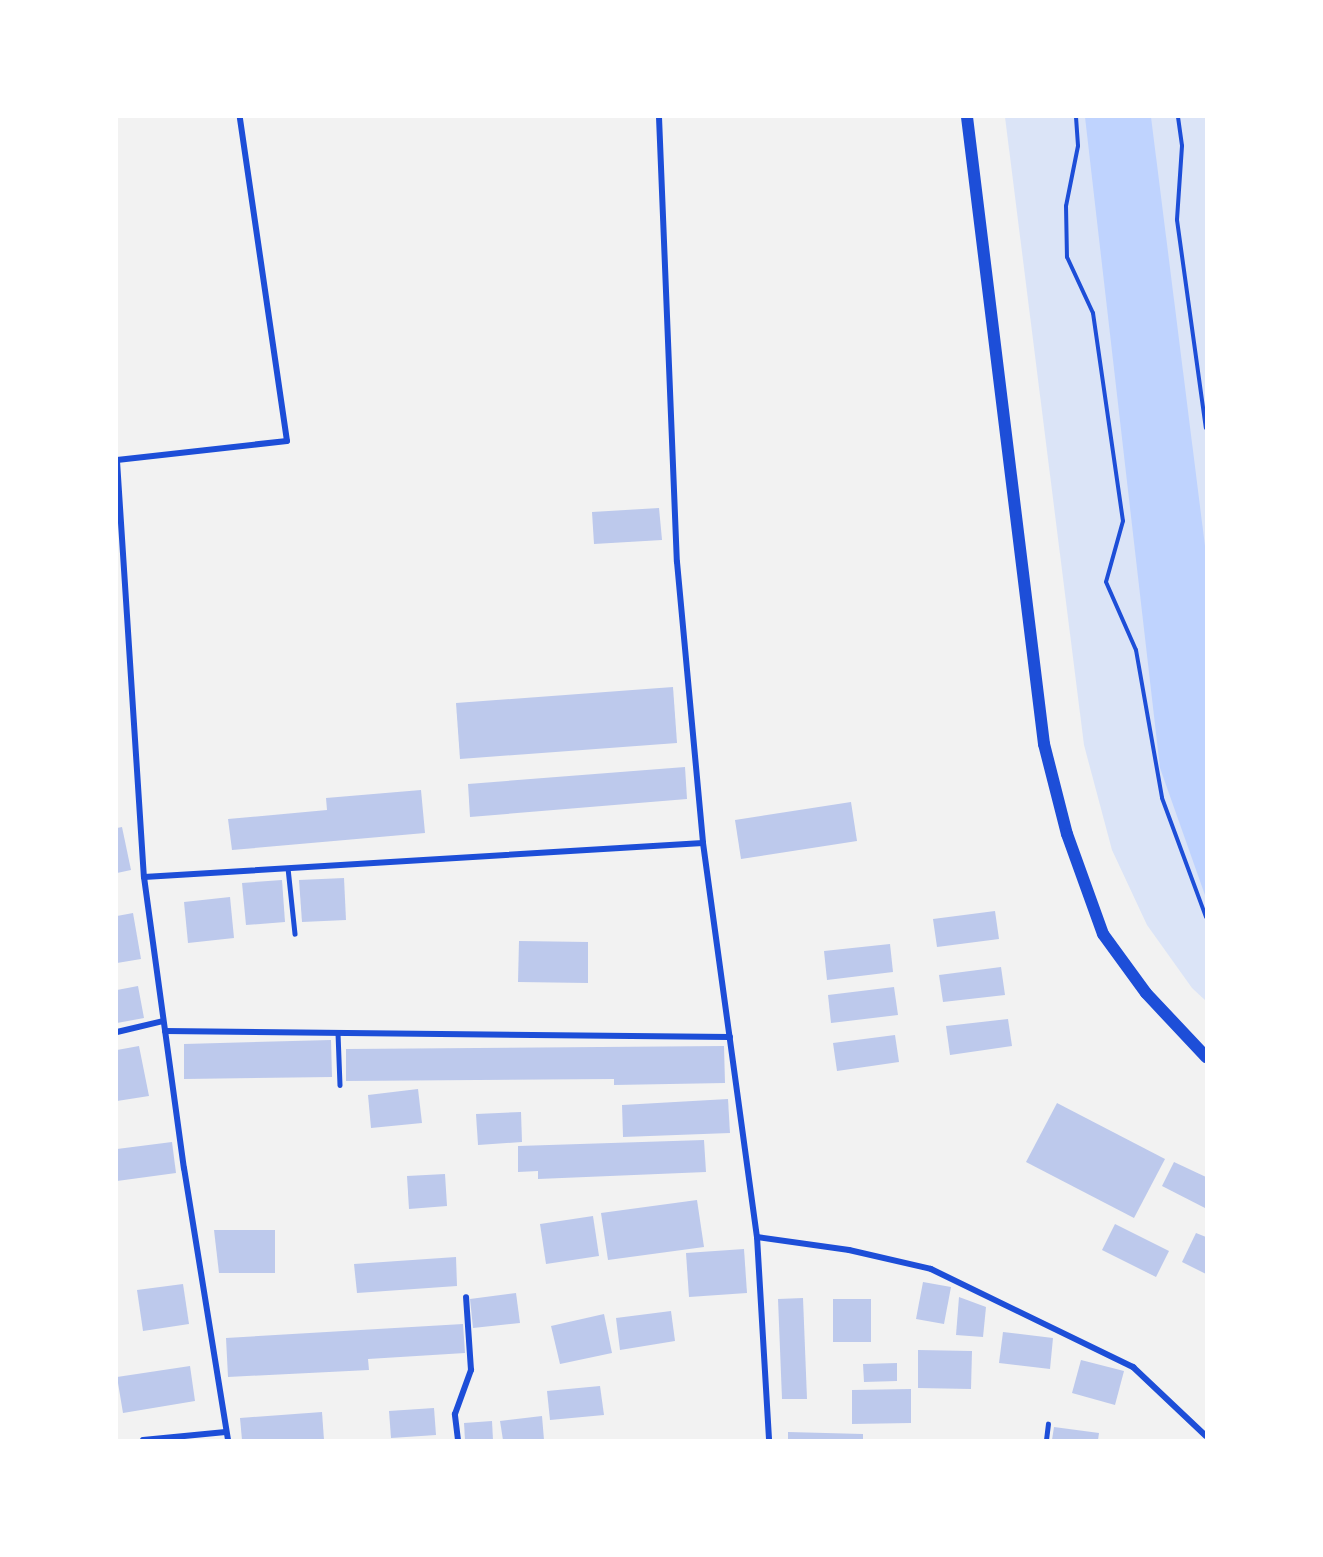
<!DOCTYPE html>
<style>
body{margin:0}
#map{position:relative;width:1323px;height:1557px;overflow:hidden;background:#f2f2f2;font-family:Cabin,sans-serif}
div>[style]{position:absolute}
.green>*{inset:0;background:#dbe4f7}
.water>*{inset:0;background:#bfd3fe}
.building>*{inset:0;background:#bdc9ec}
.path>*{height:4px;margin:-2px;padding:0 2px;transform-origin:2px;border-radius:2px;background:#1d4ed8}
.service>*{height:4.5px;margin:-2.25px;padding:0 2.25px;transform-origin:2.25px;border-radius:2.25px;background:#1d4ed8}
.minor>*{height:6px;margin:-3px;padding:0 3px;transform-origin:3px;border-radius:3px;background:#1d4ed8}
.secondary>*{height:12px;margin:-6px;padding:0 6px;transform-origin:6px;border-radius:6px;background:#1d4ed8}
span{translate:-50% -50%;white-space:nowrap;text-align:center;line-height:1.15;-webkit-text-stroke:5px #fff;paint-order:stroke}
.frame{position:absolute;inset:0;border:118px solid #fff;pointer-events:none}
</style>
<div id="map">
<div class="green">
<i style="clip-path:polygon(1005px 117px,1206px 117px,1206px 1001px,1192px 988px,1147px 925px,1112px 850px,1084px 745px)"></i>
</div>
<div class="water">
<i style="clip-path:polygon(1085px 117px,1151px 117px,1206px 554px,1206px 898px,1160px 768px)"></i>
</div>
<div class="building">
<i style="clip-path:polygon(659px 508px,662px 540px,594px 544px,592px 512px)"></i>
<i style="clip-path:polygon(673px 687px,677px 743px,460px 759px,456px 703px)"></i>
<i style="clip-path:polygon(685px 767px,687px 799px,470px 817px,468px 784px)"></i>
<i style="clip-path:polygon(421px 790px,425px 833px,232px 850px,228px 819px,327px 810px,326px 798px)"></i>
<i style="clip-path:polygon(851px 802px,857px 841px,741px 859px,735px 820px)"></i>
<i style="clip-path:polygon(122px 827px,131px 870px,117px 873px,117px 828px)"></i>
<i style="clip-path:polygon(344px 878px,346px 920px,302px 922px,299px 880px)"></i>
<i style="clip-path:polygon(282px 880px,285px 922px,246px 925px,242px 883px)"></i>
<i style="clip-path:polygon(230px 897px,234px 938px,188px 943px,184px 902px)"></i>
<i style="clip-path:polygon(995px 911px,999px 939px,937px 947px,933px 919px)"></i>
<i style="clip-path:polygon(133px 913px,141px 959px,117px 963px,117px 916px)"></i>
<i style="clip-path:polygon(519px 941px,588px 942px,588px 983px,518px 982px)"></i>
<i style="clip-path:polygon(890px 944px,893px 972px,827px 980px,824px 951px)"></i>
<i style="clip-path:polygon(1001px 967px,1005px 995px,943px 1002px,939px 975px)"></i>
<i style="clip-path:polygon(138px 986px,144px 1018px,117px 1023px,117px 990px)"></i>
<i style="clip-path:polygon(894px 987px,898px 1015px,831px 1023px,828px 995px)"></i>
<i style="clip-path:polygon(1008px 1019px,1012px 1046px,950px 1055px,946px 1026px)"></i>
<i style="clip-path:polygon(895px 1035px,899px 1062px,837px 1071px,833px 1043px)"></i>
<i style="clip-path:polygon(331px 1040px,332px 1077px,184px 1079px,184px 1044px)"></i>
<i style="clip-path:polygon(139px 1046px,149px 1096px,117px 1101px,117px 1050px)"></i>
<i style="clip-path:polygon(724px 1046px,725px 1083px,614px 1085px,614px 1079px,346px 1081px,346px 1049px)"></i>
<i style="clip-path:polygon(418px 1089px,422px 1123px,371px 1128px,368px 1095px)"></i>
<i style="clip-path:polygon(728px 1099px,730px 1133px,623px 1137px,622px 1105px)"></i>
<i style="clip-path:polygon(1057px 1103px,1165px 1159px,1134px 1218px,1026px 1162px)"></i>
<i style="clip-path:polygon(521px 1112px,522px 1142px,478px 1145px,476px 1114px)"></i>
<i style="clip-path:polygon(704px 1140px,706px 1172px,538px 1179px,538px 1171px,518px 1172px,518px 1146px)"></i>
<i style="clip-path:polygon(172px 1142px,176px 1173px,117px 1181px,117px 1149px)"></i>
<i style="clip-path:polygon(1174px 1162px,1206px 1177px,1205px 1208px,1162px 1186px)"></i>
<i style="clip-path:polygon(445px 1174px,447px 1206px,409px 1209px,407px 1176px)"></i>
<i style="clip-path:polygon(697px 1200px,704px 1247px,608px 1260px,601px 1213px)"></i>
<i style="clip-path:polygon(593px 1216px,599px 1256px,546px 1264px,540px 1224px)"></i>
<i style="clip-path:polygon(1115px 1224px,1169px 1251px,1156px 1277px,1102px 1250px)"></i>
<i style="clip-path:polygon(214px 1230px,275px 1230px,275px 1273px,219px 1273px)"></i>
<i style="clip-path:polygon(1196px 1233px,1206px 1237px,1206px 1274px,1182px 1262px)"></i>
<i style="clip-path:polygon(744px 1249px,747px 1293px,689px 1297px,686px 1253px)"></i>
<i style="clip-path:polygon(456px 1257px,457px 1286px,357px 1293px,354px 1264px)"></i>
<i style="clip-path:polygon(923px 1282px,951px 1287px,944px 1324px,916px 1319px)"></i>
<i style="clip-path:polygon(183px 1284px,189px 1324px,143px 1331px,137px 1290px)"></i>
<i style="clip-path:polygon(516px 1293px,520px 1323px,473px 1328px,470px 1299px)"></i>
<i style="clip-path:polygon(959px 1297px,986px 1307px,983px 1337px,956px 1335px)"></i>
<i style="clip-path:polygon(803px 1298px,807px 1399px,782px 1399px,778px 1299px)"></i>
<i style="clip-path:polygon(833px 1299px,871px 1299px,871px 1342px,833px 1342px)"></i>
<i style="clip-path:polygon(671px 1311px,675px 1341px,620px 1350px,616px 1318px)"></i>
<i style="clip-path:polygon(604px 1314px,612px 1353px,560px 1364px,551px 1326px)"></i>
<i style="clip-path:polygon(463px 1324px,465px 1353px,368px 1359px,369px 1370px,228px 1377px,226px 1338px)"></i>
<i style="clip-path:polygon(1003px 1332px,1053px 1338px,1050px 1369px,999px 1363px)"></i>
<i style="clip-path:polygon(918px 1350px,972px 1351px,971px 1389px,918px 1388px)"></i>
<i style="clip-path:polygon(1081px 1360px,1124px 1371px,1115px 1405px,1072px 1393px)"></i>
<i style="clip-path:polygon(897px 1363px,897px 1381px,864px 1382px,863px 1364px)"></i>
<i style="clip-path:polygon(190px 1366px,195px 1401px,123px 1413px,117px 1377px)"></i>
<i style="clip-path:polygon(600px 1386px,604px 1415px,550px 1420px,547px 1391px)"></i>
<i style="clip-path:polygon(911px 1389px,911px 1423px,852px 1424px,852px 1390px)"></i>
<i style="clip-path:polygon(434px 1408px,436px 1435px,391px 1438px,389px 1411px)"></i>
<i style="clip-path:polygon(322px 1412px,324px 1440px,242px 1440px,240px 1418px)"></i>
<i style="clip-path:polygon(542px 1416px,544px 1440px,503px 1440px,500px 1421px)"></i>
<i style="clip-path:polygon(492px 1421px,493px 1440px,465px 1440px,464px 1423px)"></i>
<i style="clip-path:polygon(1054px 1427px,1099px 1433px,1098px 1440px,1052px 1440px)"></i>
<i style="clip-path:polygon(788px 1432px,863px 1434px,863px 1440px,788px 1440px)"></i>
</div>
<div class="path">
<i style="left:1076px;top:117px;width:29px;rotate:86deg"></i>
<i style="left:1078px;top:146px;width:61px;rotate:101.3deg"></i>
<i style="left:1066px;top:206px;width:51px;rotate:88.9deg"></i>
<i style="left:1067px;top:257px;width:62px;rotate:65.1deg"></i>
<i style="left:1093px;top:313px;width:210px;rotate:81.8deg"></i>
<i style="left:1123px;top:521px;width:63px;rotate:105.6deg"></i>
<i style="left:1106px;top:582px;width:74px;rotate:66.2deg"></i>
<i style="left:1136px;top:650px;width:150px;rotate:80deg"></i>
<i style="left:1162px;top:798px;width:127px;rotate:69.7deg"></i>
<i style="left:1178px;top:117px;width:29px;rotate:82deg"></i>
<i style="left:1182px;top:146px;width:74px;rotate:93.9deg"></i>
<i style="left:1177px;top:220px;width:210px;rotate:82.1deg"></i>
</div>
<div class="service">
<i style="left:288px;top:868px;width:66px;rotate:83.9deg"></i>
<i style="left:338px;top:1033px;width:52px;rotate:87.8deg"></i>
<i style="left:1046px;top:1440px;width:16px;rotate:-83deg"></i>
</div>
<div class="minor">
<i style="left:659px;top:117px;width:445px;rotate:87.7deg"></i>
<i style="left:677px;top:562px;width:282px;rotate:84.7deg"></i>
<i style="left:117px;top:460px;width:171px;rotate:-6.4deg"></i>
<i style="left:287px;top:441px;width:327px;rotate:-98.3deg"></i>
<i style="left:117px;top:461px;width:417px;rotate:86.3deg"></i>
<i style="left:144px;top:877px;width:560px;rotate:-3.48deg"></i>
<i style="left:703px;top:843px;width:398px;rotate:82.2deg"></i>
<i style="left:757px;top:1237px;width:203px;rotate:86.6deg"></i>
<i style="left:144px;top:877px;width:294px;rotate:82.2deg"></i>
<i style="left:184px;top:1168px;width:276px;rotate:80.8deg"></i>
<i style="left:165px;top:1031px;width:565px;rotate:0.61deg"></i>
<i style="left:117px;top:1032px;width:47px;rotate:-13.4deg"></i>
<i style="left:757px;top:1237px;width:93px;rotate:8deg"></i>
<i style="left:849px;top:1250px;width:84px;rotate:13deg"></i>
<i style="left:931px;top:1269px;width:225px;rotate:25.9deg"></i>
<i style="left:1133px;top:1367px;width:100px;rotate:43.4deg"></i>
<i style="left:143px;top:1440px;width:83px;rotate:-5.5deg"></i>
<i style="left:458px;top:1440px;width:26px;rotate:-97deg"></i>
<i style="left:455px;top:1414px;width:47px;rotate:-70deg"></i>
<i style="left:471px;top:1370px;width:73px;rotate:-93.9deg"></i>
</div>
<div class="secondary">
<i style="left:967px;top:117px;width:632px;rotate:83deg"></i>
<i style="left:1044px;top:744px;width:93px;rotate:75.7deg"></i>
<i style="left:1067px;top:834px;width:106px;rotate:70.2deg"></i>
<i style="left:1103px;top:934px;width:73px;rotate:53.9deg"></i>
<i style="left:1146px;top:993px;width:88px;rotate:46.8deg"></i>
</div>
<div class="frame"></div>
</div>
